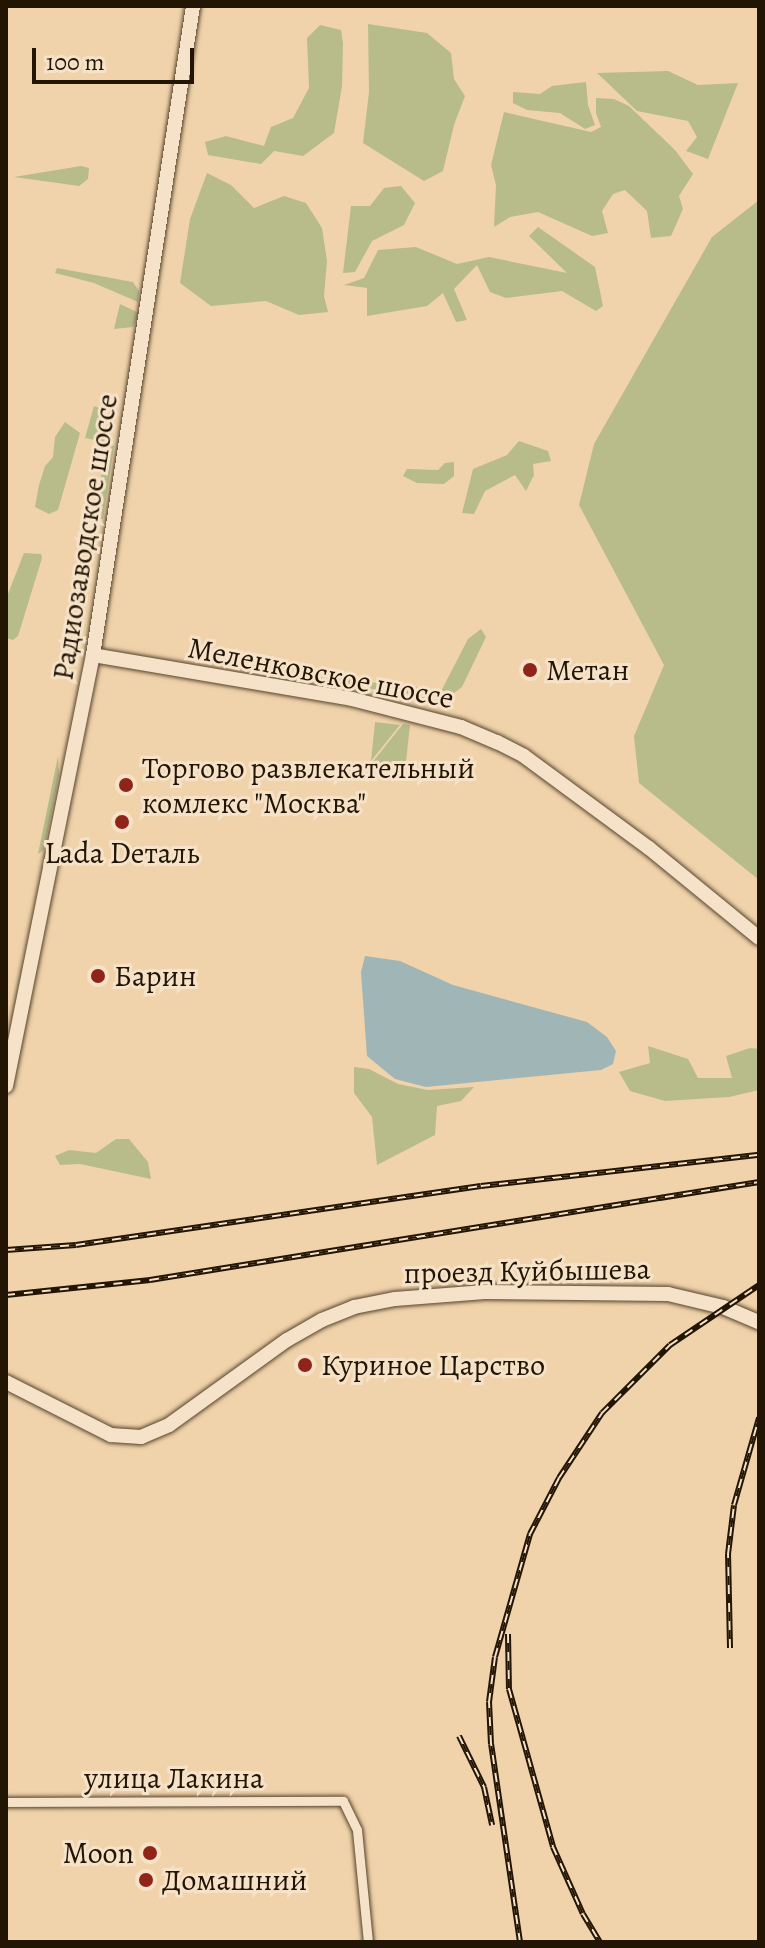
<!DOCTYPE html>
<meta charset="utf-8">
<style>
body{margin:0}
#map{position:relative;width:765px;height:1948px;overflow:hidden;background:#f0d3aa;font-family:Alegreya,serif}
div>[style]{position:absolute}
.green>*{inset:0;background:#b8bc8a}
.water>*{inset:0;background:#a0b5b5}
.roads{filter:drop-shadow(0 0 2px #56442e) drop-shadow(0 0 2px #56442e)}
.street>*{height:9px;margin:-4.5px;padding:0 4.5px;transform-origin:4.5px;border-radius:4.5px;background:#f5e2c8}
.secondary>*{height:14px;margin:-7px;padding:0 7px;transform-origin:7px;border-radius:7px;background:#f5e2c8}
.rail>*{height:6px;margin-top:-3px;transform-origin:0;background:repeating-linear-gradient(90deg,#f5e2c8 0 9px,#231504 0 18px);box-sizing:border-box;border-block:2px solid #231504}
.dots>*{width:22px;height:22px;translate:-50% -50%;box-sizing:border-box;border:4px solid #f5e2c8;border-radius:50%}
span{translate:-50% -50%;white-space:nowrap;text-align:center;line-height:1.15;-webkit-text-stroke:6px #f5e2c8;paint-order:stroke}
.street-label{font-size:30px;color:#231504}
.poi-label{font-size:30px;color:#231504}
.left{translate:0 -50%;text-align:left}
.right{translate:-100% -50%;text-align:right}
.frame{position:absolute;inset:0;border:8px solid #231504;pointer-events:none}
.scale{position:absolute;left:32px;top:48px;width:162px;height:36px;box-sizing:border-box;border:4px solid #231504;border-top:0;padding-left:10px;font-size:24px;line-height:28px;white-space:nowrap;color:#231504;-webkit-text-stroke:6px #f5e2c8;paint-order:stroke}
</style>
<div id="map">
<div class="green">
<i style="clip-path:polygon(368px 24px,427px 33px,451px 53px,454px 79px,465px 96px,454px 125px,443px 171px,424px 181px,363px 143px,369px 92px)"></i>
<i style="clip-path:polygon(320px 25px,341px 30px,343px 43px,342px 86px,334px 133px,303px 156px,274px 151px,261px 164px,208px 155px,205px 142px,226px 136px,264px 146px,271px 127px,293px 118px,309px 88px,307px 38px)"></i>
<i style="clip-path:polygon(668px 71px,698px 85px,738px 83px,708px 159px,686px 151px,697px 137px,688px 121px,637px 111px,597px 73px)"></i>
<i style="clip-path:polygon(586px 82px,588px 105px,595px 125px,585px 129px,560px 113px,527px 110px,513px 103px,513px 92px,540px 94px,552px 86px)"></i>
<i style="clip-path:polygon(596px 98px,614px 99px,629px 106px,675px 150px,693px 174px,679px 196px,683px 209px,671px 236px,651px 238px,647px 211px,625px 190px,613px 194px,602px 211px,608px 233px,592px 236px,538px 212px,510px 217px,494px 227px,496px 185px,491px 165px,504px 112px,591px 132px,601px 127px,596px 113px)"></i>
<i style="clip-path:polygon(81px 166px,89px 168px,88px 179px,79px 186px,14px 177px)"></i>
<i style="clip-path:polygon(207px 173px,231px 185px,254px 208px,284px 196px,306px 203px,322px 228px,327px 261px,324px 296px,328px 312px,299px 315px,266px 301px,211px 306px,180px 283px,190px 219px)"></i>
<i style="clip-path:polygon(401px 186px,415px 203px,404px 225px,372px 241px,355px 272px,343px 273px,351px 206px,370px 206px,384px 188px)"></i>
<i style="clip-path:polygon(759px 200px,759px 880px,639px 783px,634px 736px,664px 665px,579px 505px,594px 444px,712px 237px)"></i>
<i style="clip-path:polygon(538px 227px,595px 267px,603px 306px,596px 311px,562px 291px,506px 298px,490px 292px,477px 265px,454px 289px,467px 320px,456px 322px,443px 293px,427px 306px,367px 316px,367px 288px,344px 285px,364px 278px,378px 250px,416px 247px,457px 264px,489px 257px,567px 273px,529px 236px)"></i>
<i style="clip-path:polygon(57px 268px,133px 282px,139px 291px,138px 302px,94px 283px,55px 273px)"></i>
<i style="clip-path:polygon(120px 304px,139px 313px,133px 327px,114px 329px)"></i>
<i style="clip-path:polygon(94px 406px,110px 412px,104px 442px,85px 438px)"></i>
<i style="clip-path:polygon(65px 422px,80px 433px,58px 510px,49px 514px,35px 507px,39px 485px,45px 466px,53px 457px,55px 437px)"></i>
<i style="clip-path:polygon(519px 441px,548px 451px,551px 461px,533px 464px,534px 475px,526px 491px,515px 475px,485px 491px,474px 514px,462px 513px,473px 469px,507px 455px)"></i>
<i style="clip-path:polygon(107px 444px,114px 446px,103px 519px,93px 519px)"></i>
<i style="clip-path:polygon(454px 462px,454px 476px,444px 484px,417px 483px,403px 476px,407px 469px,438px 470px,445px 463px)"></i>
<i style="clip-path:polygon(24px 553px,41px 554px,42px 558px,18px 636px,13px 640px,6px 638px,6px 599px)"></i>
<i style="clip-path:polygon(481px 629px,486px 637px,462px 687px,442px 702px,436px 701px,468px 639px)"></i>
<i style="clip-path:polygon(312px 671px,361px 682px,405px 684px,426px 690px,424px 701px,405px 693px,391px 693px,309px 676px)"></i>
<i style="clip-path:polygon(375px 722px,400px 725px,371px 761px)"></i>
<i style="clip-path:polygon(403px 724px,410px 725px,405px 771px,371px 769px,371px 764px)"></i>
<i style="clip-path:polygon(58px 756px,59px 775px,44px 850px,38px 854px)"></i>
<i style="clip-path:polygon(648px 1046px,688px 1059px,698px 1078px,732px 1078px,726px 1056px,750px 1048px,759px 1049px,759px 1090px,729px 1097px,665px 1101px,630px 1091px,619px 1072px,650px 1063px)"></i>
<i style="clip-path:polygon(354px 1067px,369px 1069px,398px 1084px,428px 1090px,474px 1087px,461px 1101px,437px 1106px,435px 1135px,377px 1165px,372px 1117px,354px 1093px)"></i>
<i style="clip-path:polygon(116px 1139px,129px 1139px,148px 1162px,151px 1179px,80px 1164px,60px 1165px,55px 1156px,69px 1150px,96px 1153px)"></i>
</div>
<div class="water">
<i style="clip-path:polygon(365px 956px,400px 961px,453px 985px,587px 1022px,607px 1037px,616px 1051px,613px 1064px,601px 1070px,426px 1087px,395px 1079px,367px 1056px,361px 972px)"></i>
</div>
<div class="roads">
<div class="street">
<i style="left:6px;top:1802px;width:337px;rotate:-0.2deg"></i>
<i style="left:343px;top:1801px;width:32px;rotate:64deg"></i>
<i style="left:357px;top:1830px;width:113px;rotate:84.4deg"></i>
</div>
<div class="secondary">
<i style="left:93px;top:655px;width:263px;rotate:9.6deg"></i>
<i style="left:352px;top:699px;width:113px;rotate:14.4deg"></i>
<i style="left:461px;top:727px;width:39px;rotate:23deg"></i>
<i style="left:497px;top:742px;width:30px;rotate:27deg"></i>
<i style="left:524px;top:756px;width:155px;rotate:36.4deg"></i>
<i style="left:649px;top:848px;width:142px;rotate:39.3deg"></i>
<i style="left:6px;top:1086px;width:440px;rotate:-78.6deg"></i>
<i style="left:93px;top:655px;width:657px;rotate:-81.24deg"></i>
<i style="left:6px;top:1382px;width:118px;rotate:26.8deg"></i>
<i style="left:111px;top:1435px;width:30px;rotate:4deg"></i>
<i style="left:141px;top:1437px;width:30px;rotate:-23deg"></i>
<i style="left:169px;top:1425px;width:145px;rotate:-35.8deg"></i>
<i style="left:287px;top:1340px;width:40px;rotate:-29.7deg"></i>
<i style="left:322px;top:1320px;width:35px;rotate:-22deg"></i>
<i style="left:354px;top:1307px;width:42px;rotate:-11deg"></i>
<i style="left:395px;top:1299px;width:90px;rotate:-4.4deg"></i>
<i style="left:485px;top:1292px;width:183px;rotate:0.6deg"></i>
<i style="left:668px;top:1294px;width:57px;rotate:13.3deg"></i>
<i style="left:723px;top:1307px;width:39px;rotate:23deg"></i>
</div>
</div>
<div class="rail">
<i style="left:6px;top:1250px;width:70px;rotate:-4.1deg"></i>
<i style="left:76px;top:1245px;width:409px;rotate:-8.3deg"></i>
<i style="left:481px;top:1186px;width:280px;rotate:-6.4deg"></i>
<i style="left:6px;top:1295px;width:145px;rotate:-5.9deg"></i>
<i style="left:150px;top:1280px;width:617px;rotate:-9.14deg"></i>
<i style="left:508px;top:1634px;width:55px;rotate:89deg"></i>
<i style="left:509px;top:1689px;width:164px;rotate:74.4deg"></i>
<i style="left:553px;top:1847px;width:73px;rotate:65.9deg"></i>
<i style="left:583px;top:1914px;width:33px;rotate:59deg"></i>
<i style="left:730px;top:1648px;width:94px;rotate:-91.2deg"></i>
<i style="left:728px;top:1554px;width:49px;rotate:-83deg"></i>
<i style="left:734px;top:1505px;width:91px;rotate:-74deg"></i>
<i style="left:459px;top:1736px;width:57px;rotate:63.9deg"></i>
<i style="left:484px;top:1787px;width:39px;rotate:78deg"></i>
<i style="left:520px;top:1942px;width:200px;rotate:-98.3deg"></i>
<i style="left:491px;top:1744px;width:42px;rotate:-92.7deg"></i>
<i style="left:489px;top:1702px;width:45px;rotate:-82.4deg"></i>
<i style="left:495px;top:1657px;width:128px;rotate:-74.1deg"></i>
<i style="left:530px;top:1534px;width:63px;rotate:-62.6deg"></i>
<i style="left:559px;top:1478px;width:78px;rotate:-56.5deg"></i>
<i style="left:602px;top:1413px;width:96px;rotate:-45deg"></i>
<i style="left:670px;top:1345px;width:107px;rotate:-34deg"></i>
</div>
<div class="dots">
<i style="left:530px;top:670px;background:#8f2418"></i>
<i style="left:126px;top:785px;background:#8f2418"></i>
<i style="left:122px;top:822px;background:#8f2418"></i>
<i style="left:98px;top:976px;background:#8f2418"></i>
<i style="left:305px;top:1365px;background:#8f2418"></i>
<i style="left:150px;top:1853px;background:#8f2418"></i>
<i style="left:146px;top:1880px;background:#8f2418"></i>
</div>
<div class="street-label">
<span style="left:85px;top:537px;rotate:-81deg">Радиозаводское шоссе</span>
<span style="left:321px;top:673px;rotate:11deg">Меленковское шоссе</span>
<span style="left:527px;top:1271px;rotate:-1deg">проезд Куйбышева</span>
<span style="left:174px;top:1778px">улица Лакина</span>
</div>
<div class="poi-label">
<span class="left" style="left:546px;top:670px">Метан</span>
<span class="left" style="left:142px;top:785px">Торгово развлекательный<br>комлекс "Москва"</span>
<span style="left:122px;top:853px">Lada Dеталь</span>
<span class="left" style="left:114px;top:976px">Барин</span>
<span class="left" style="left:321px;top:1365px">Куриное Царство</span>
<span class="right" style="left:134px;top:1853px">Moon</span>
<span class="left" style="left:162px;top:1880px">Домашний</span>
</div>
<div class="frame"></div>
<div class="scale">100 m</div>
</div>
